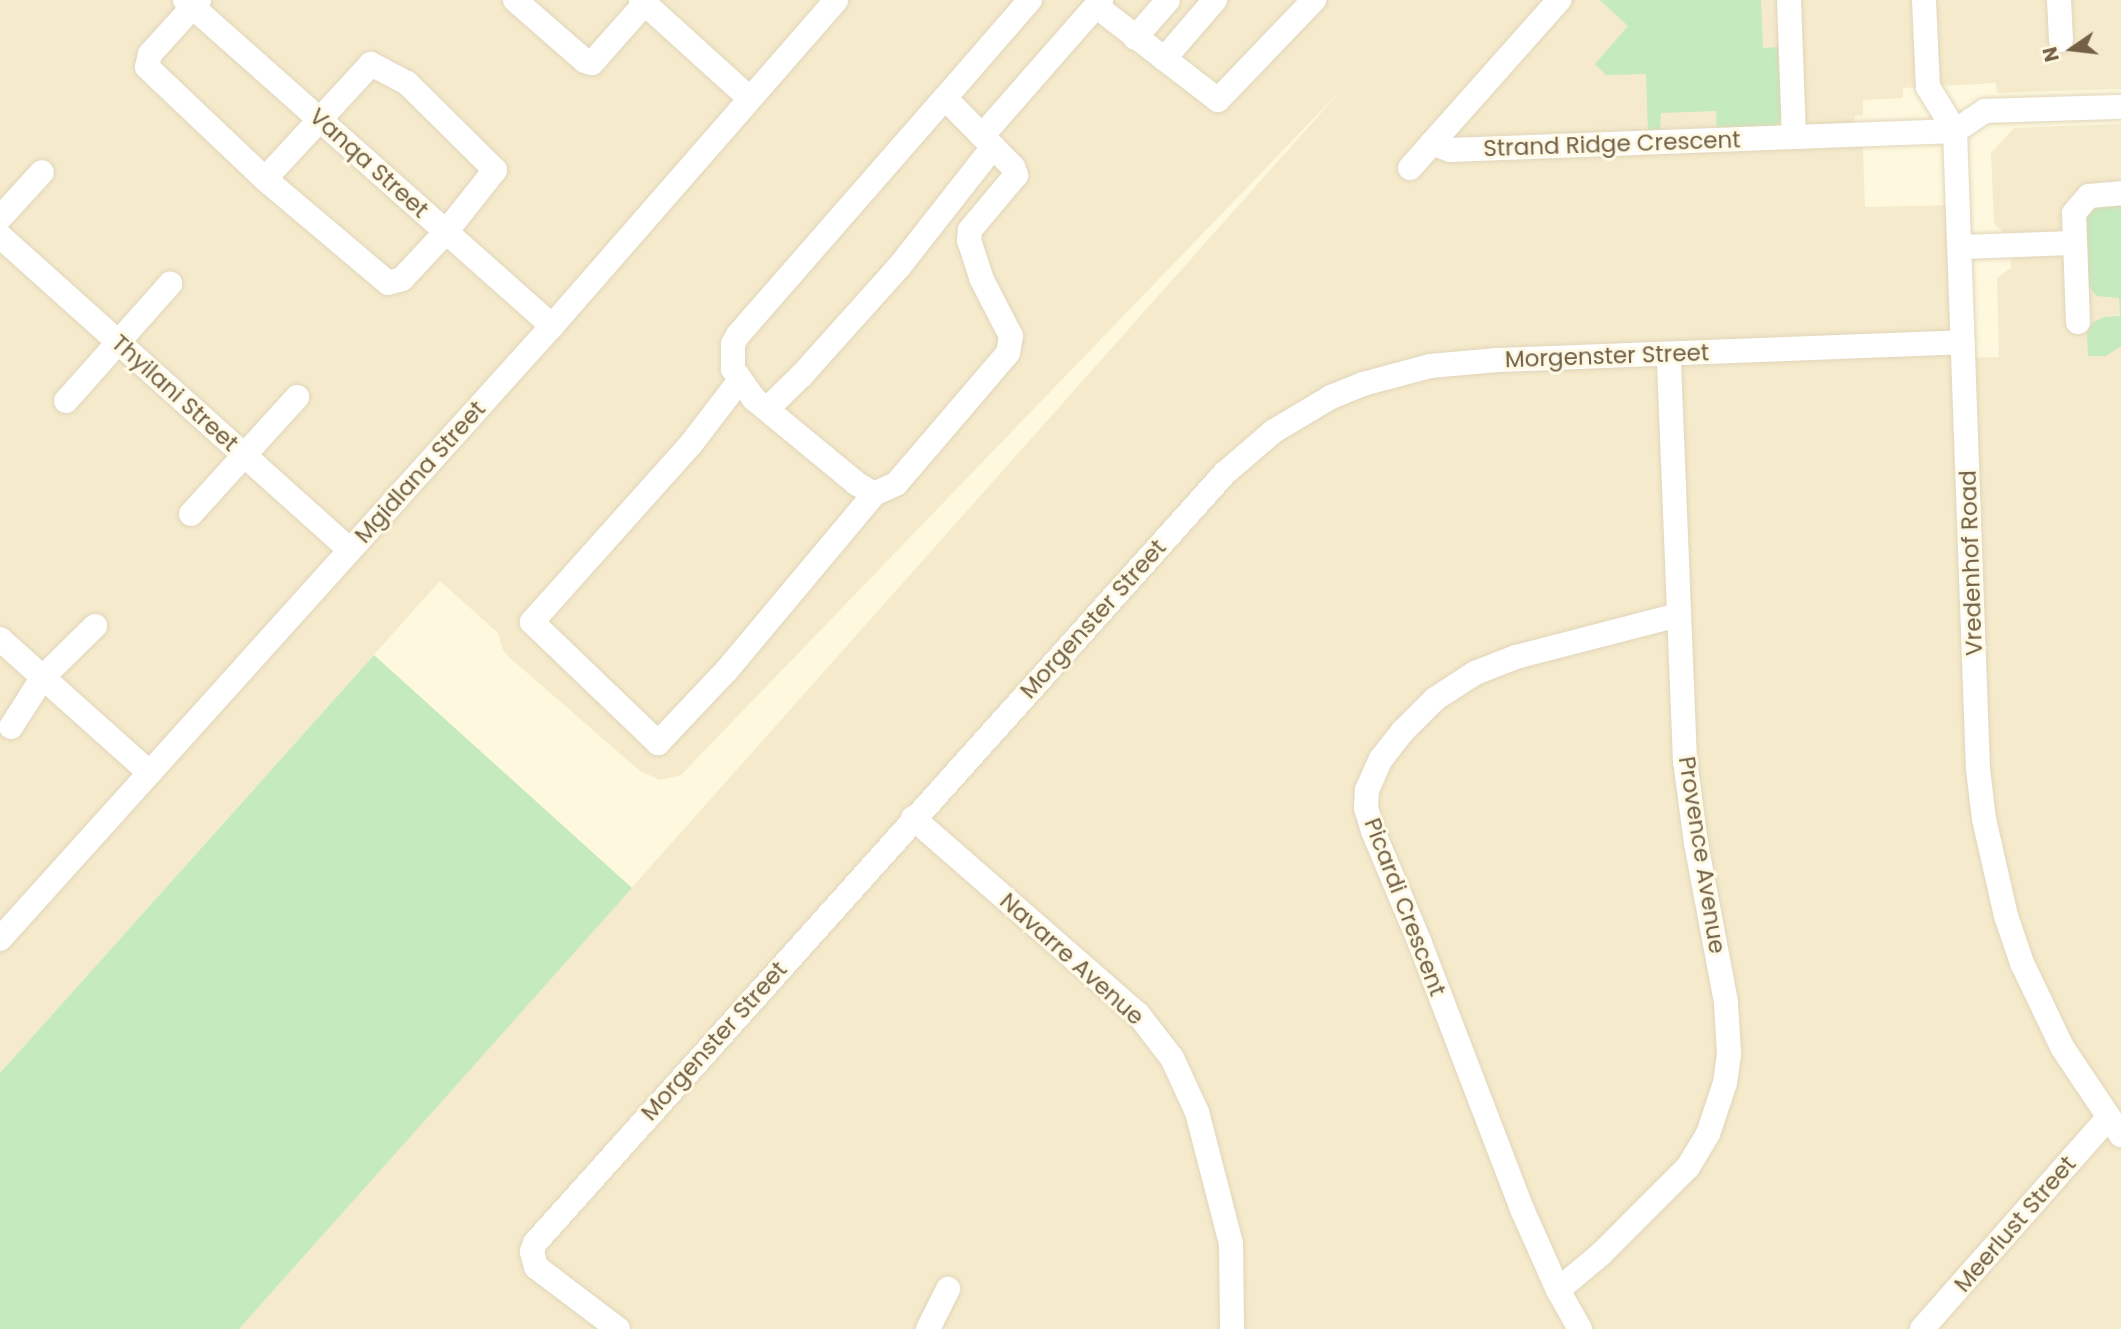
<!DOCTYPE html>
<style>
body{margin:0}
#map{position:relative;width:2121px;height:1329px;overflow:hidden;background:#fdf8de;font-family:Poppins,sans-serif}
div>[style]{position:absolute}
.residential>*{inset:0;background:#f5ebcc}
.green>*{inset:0;background:#c5eabd}
.roads{filter:drop-shadow(0 0 2px #e1d5ba) drop-shadow(0 0 2px #e1d5ba)}
.minor>*{height:24px;margin:-12px;padding:0 12px;transform-origin:12px;border-radius:12px;background:#fff}
span{translate:-50% -50%;white-space:nowrap;text-align:center;line-height:1.15;-webkit-text-stroke:6px #fffae5;paint-order:stroke}
.street-label{font-size:23px;color:#736046}
.north{position:absolute;left:2037px;top:14px;width:70px;height:70px;-webkit-text-stroke:5px #fffae5;paint-order:stroke;rotate:256deg;font-size:19px;font-weight:700;line-height:28px;text-align:center;color:#736046}
.north::after{content:'';display:block;margin:auto;width:24px;height:32px;background:#736046;clip-path:polygon(50% 0,100% 100%,50% 72%,0 100%)}
</style>
<div id="map">
<div class="residential">
<i style="clip-path:polygon(0 0,2121px 0,2121px 89px,1997px 93px,1996px 83px,1903px 88px,1903px 98px,1863px 100px,1863px 115px,1855px 116px,1855px 125px,1862px 125px,1865px 207px,1956px 205px,1962px 358px,1999px 357px,1997px 278px,2011px 268px,2011px 258px,2028px 257px,2027px 232px,2004px 233px,1994px 224px,1991px 153px,2014px 128px,2121px 124px,2121px 1329px,239px 1329px,1344px 87px,681px 775px,660px 780px,640px 771px,510px 658px,503px 650px,498px 633px,440px 581px,0 1073px)"></i>
</div>
<div class="green">
<i style="clip-path:polygon(1600px 0,1761px 0,1763px 48px,1781px 47px,1783px 117px,1779px 123px,1772px 128px,1717px 131px,1716px 111px,1661px 113px,1660px 133px,1648px 133px,1646px 74px,1606px 75px,1595px 64px,1628px 26px)"></i>
<i style="clip-path:polygon(2121px 202px,2121px 346px,2106px 356px,2088px 356px,2087px 333px,2092px 323px,2104px 317px,2120px 316px,2119px 298px,2097px 296px,2087px 285px,2083px 218px,2087px 207px)"></i>
<i style="clip-path:polygon(374px 655px,632px 888px,239px 1329px,0 1329px,0 1073px)"></i>
</div>
<div class="roads">
<div class="minor">
<i style="left:185px;top:0;width:491px;rotate:41.6deg"></i>
<i style="left:199px;top:0;width:73px;rotate:132.2deg"></i>
<i style="left:150px;top:54px;width:13px;rotate:103deg"></i>
<i style="left:147px;top:67px;width:163px;rotate:43.5deg"></i>
<i style="left:265px;top:179px;width:161px;rotate:40.2deg"></i>
<i style="left:388px;top:283px;width:15px;rotate:-16deg"></i>
<i style="left:402px;top:279px;width:64px;rotate:-46.9deg"></i>
<i style="left:446px;top:232px;width:79px;rotate:-51.7deg"></i>
<i style="left:495px;top:170px;width:124px;rotate:-135.3deg"></i>
<i style="left:407px;top:83px;width:41px;rotate:-152.2deg"></i>
<i style="left:371px;top:64px;width:156px;rotate:132.7deg"></i>
<i style="left:515px;top:0;width:93px;rotate:41.1deg"></i>
<i style="left:585px;top:61px;width:7px;rotate:16deg"></i>
<i style="left:592px;top:63px;width:80px;rotate:-48.5deg"></i>
<i style="left:641px;top:0;width:144px;rotate:42.2deg"></i>
<i style="left:1789px;top:0;width:137px;rotate:87.9deg"></i>
<i style="left:1924px;top:0;width:87px;rotate:87.4deg"></i>
<i style="left:1928px;top:87px;width:52px;rotate:58.5deg"></i>
<i style="left:1955px;top:131px;width:638px;rotate:87.94deg"></i>
<i style="left:1978px;top:769px;width:50px;rotate:83.2deg"></i>
<i style="left:1984px;top:819px;width:99px;rotate:77.2deg"></i>
<i style="left:2006px;top:916px;width:50px;rotate:71.2deg"></i>
<i style="left:2022px;top:963px;width:93px;rotate:64.5deg"></i>
<i style="left:2062px;top:1047px;width:106px;rotate:56.2deg"></i>
<i style="left:2059px;top:0;width:40px;rotate:87.1deg"></i>
<i style="left:1096px;top:6px;width:154px;rotate:37.6deg"></i>
<i style="left:1218px;top:100px;width:139px;rotate:-46.2deg"></i>
<i style="left:1135px;top:38px;width:50px;rotate:-49deg"></i>
<i style="left:1164px;top:59px;width:78px;rotate:-49.2deg"></i>
<i style="left:945px;top:98px;width:97px;rotate:45.4deg"></i>
<i style="left:1013px;top:167px;width:9px;rotate:69deg"></i>
<i style="left:1016px;top:175px;width:72px;rotate:129.9deg"></i>
<i style="left:970px;top:230px;width:10px;rotate:96deg"></i>
<i style="left:969px;top:240px;width:40px;rotate:72deg"></i>
<i style="left:981px;top:278px;width:65px;rotate:62.7deg"></i>
<i style="left:1011px;top:336px;width:17px;rotate:100deg"></i>
<i style="left:1008px;top:353px;width:172px;rotate:130.5deg"></i>
<i style="left:896px;top:484px;width:24px;rotate:156deg"></i>
<i style="left:874px;top:494px;width:21px;rotate:-149deg"></i>
<i style="left:856px;top:483px;width:132px;rotate:-140.5deg"></i>
<i style="left:754px;top:399px;width:37px;rotate:-125deg"></i>
<i style="left:733px;top:369px;width:25px;rotate:-90deg"></i>
<i style="left:733px;top:344px;width:10px;rotate:-61deg"></i>
<i style="left:738px;top:335px;width:315px;rotate:-48.9deg"></i>
<i style="left:945px;top:98px;width:130px;rotate:-49.1deg"></i>
<i style="left:1955px;top:131px;width:36px;rotate:-34deg"></i>
<i style="left:1985px;top:111px;width:136px;rotate:-1.7deg"></i>
<i style="left:982px;top:136px;width:181px;rotate:-48.8deg"></i>
<i style="left:1432px;top:143px;width:19px;rotate:21deg"></i>
<i style="left:1450px;top:150px;width:505px;rotate:-2.15deg"></i>
<i style="left:1410px;top:168px;width:225px;rotate:-48.4deg"></i>
<i style="left:0;top:218px;width:62px;rotate:-47.6deg"></i>
<i style="left:0;top:236px;width:470px;rotate:41.9deg"></i>
<i style="left:1960px;top:247px;width:114px;rotate:-2deg"></i>
<i style="left:2078px;top:322px;width:109px;rotate:-92.1deg"></i>
<i style="left:2074px;top:213px;width:23px;rotate:-49deg"></i>
<i style="left:2089px;top:196px;width:32px;rotate:-5deg"></i>
<i style="left:740px;top:380px;width:81px;rotate:127.4deg"></i>
<i style="left:691px;top:444px;width:239px;rotate:131.8deg"></i>
<i style="left:532px;top:622px;width:175px;rotate:43.8deg"></i>
<i style="left:658px;top:743px;width:100px;rotate:-46.6deg"></i>
<i style="left:727px;top:670px;width:229px;rotate:-50.1deg"></i>
<i style="left:66px;top:401px;width:157px;rotate:-48.4deg"></i>
<i style="left:767px;top:409px;width:49px;rotate:-44.2deg"></i>
<i style="left:802px;top:375px;width:145px;rotate:-48.1deg"></i>
<i style="left:899px;top:267px;width:152px;rotate:-51.9deg"></i>
<i style="left:191px;top:514px;width:158px;rotate:-47.8deg"></i>
<i style="left:0;top:639px;width:201px;rotate:41.8deg"></i>
<i style="left:11px;top:727px;width:59px;rotate:-57.4deg"></i>
<i style="left:43px;top:677px;width:73px;rotate:-44.4deg"></i>
<i style="left:913px;top:818px;width:298px;rotate:41.1deg"></i>
<i style="left:1138px;top:1014px;width:56px;rotate:52.3deg"></i>
<i style="left:1172px;top:1058px;width:60px;rotate:65.2deg"></i>
<i style="left:1197px;top:1112px;width:135px;rotate:75.5deg"></i>
<i style="left:1231px;top:1243px;width:86px;rotate:89.3deg"></i>
<i style="left:0;top:939px;width:825px;rotate:-48deg"></i>
<i style="left:552px;top:326px;width:432px;rotate:-48.9deg"></i>
<i style="left:1558px;top:1290px;width:56px;rotate:-39.9deg"></i>
<i style="left:1601px;top:1254px;width:123px;rotate:-45deg"></i>
<i style="left:1688px;top:1167px;width:39px;rotate:-59deg"></i>
<i style="left:1708px;top:1134px;width:54px;rotate:-71.6deg"></i>
<i style="left:1725px;top:1083px;width:30px;rotate:-82deg"></i>
<i style="left:1729px;top:1053px;width:51px;rotate:-93.4deg"></i>
<i style="left:1726px;top:1002px;width:162px;rotate:-100.7deg"></i>
<i style="left:1696px;top:843px;width:83px;rotate:-97.6deg"></i>
<i style="left:1685px;top:761px;width:407px;rotate:-92.3deg"></i>
<i style="left:618px;top:1329px;width:103px;rotate:-142.9deg"></i>
<i style="left:536px;top:1267px;width:16px;rotate:-105deg"></i>
<i style="left:532px;top:1252px;width:9px;rotate:-72deg"></i>
<i style="left:535px;top:1243px;width:1034px;rotate:-48.14deg"></i>
<i style="left:1225px;top:473px;width:65px;rotate:-40.6deg"></i>
<i style="left:1274px;top:431px;width:66px;rotate:-30.8deg"></i>
<i style="left:1331px;top:397px;width:35px;rotate:-22deg"></i>
<i style="left:1363px;top:384px;width:69px;rotate:-15deg"></i>
<i style="left:1430px;top:366px;width:68px;rotate:-5deg"></i>
<i style="left:1498px;top:360px;width:465px;rotate:-2.2deg"></i>
<i style="left:928px;top:1329px;width:45px;rotate:-63.4deg"></i>
<i style="left:1580px;top:1329px;width:45px;rotate:-119.4deg"></i>
<i style="left:1558px;top:1290px;width:89px;rotate:-114deg"></i>
<i style="left:1522px;top:1209px;width:285px;rotate:-111deg"></i>
<i style="left:1420px;top:943px;width:121px;rotate:-112.8deg"></i>
<i style="left:1373px;top:831px;width:24px;rotate:-107deg"></i>
<i style="left:1366px;top:808px;width:18px;rotate:-87deg"></i>
<i style="left:1367px;top:790px;width:34px;rotate:-66deg"></i>
<i style="left:1381px;top:759px;width:36px;rotate:-52deg"></i>
<i style="left:1403px;top:731px;width:45px;rotate:-45deg"></i>
<i style="left:1435px;top:699px;width:48px;rotate:-33deg"></i>
<i style="left:1475px;top:673px;width:44px;rotate:-21.3deg"></i>
<i style="left:1516px;top:657px;width:167px;rotate:-14.5deg"></i>
<i style="left:1922px;top:1329px;width:281px;rotate:-48.6deg"></i>
</div>
</div>
<div class="street-label">
<span style="left:1612px;top:144px;rotate:-2deg">Strand Ridge Crescent</span>
<span style="left:369px;top:163px;rotate:42deg">Vanqa Street</span>
<span style="left:1607px;top:356px;rotate:-2deg">Morgenster Street</span>
<span style="left:175px;top:393px;rotate:42deg">Thyilani Street</span>
<span style="left:420px;top:472px;rotate:-48deg">Mgidlana Street</span>
<span style="left:1971px;top:563px;rotate:-92deg">Vredenhof Road</span>
<span style="left:1093px;top:619px;rotate:-48deg">Morgenster Street</span>
<span style="left:1702px;top:855px;rotate:81deg">Provence Avenue</span>
<span style="left:1405px;top:907px;rotate:69deg">Picardi Crescent</span>
<span style="left:1072px;top:959px;rotate:42deg">Navarre Avenue</span>
<span style="left:714px;top:1041px;rotate:-48deg">Morgenster Street</span>
<span style="left:2015px;top:1224px;rotate:-49deg">Meerlust Street</span>
</div>
<div class="north">N</div>
</div>
